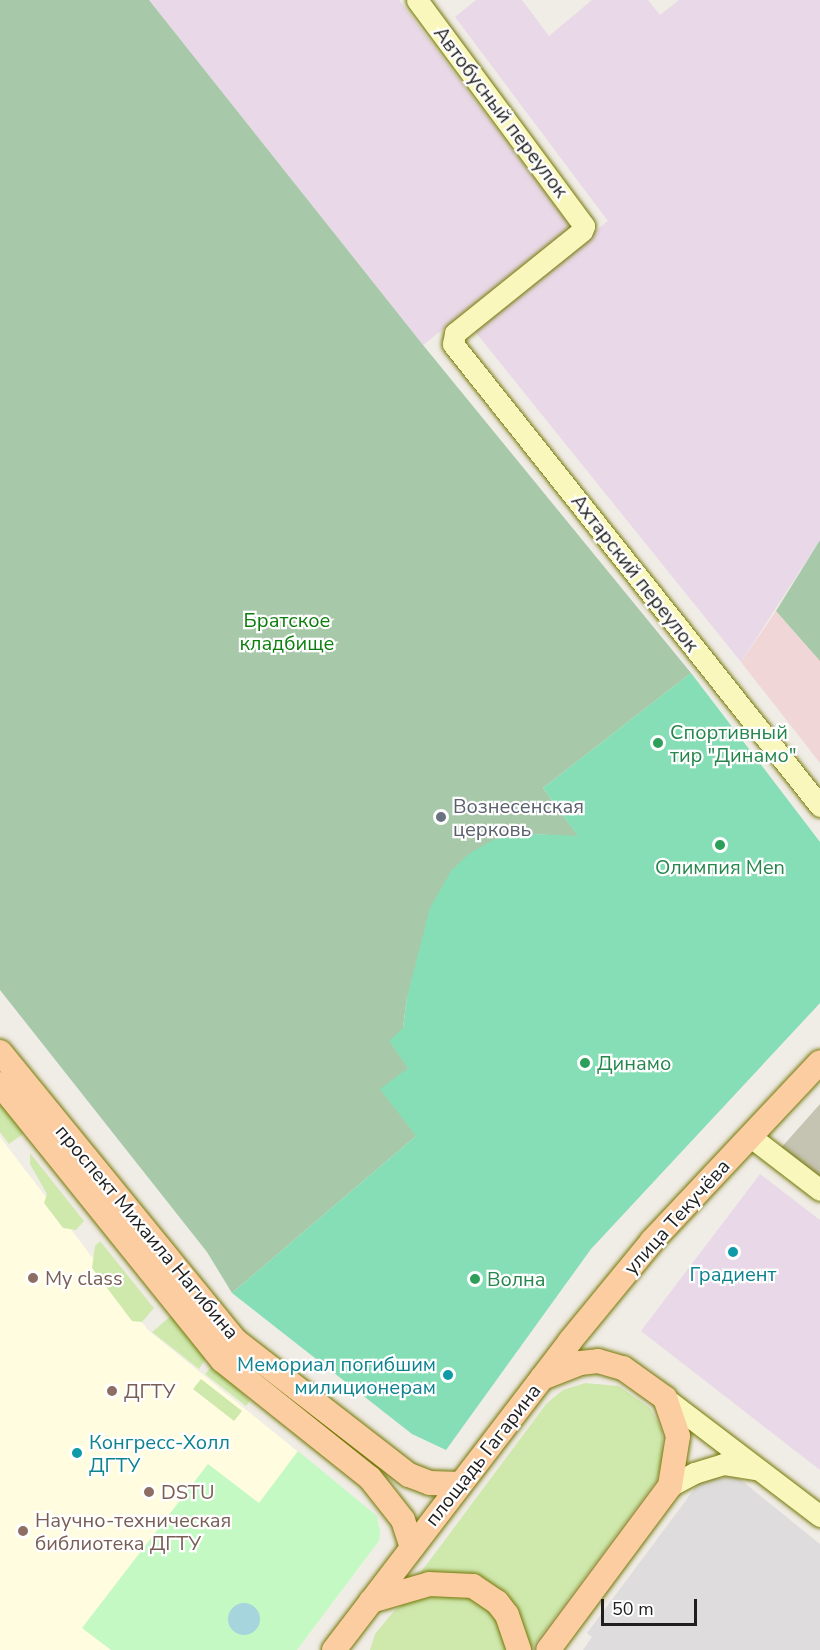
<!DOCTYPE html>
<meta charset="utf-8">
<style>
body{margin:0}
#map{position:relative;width:820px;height:1650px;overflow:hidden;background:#f0ece6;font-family:"Nunito Sans",sans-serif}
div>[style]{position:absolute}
.residential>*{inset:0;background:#dedcdd}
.commercial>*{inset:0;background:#f0d6d6}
.industrial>*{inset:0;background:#e9d8e7}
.education>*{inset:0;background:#fffce0}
.construction>*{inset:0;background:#c5c3b1}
.grass>*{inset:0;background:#cfe9ad}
.cemetery>*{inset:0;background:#a7c9aa}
.park>*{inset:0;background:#c4f9c4}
.pitch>*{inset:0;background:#85deb5}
.water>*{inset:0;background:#a7d5dd}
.round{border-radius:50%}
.roads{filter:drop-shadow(0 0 2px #737706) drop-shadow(0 0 2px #737706)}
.secondary>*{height:21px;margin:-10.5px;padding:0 10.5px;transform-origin:10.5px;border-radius:10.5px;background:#f9f7bb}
.primary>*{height:24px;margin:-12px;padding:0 12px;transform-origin:12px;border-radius:12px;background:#fbcda0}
.dots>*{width:16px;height:16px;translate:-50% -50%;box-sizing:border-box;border:3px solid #fff;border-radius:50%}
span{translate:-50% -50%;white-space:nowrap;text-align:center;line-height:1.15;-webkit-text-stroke:4.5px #fff;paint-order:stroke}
.street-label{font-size:20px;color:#1f1f1f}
.park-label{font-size:20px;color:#0d7e0e}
.leisure-label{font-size:20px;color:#27864d}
.left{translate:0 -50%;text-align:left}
.worship-label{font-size:20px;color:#5b616d}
.culture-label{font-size:20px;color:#0d838f}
.right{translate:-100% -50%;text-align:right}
.education-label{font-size:20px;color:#785e54}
.scale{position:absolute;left:601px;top:1599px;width:96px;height:27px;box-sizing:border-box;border:3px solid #1f1f1f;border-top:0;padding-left:8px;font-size:18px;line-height:21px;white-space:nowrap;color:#1f1f1f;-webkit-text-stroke:4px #fff;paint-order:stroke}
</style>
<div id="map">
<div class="residential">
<i style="clip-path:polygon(736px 1476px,820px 1544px,820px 1650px,583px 1650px,592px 1637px,587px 1633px,701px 1480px)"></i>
</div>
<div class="commercial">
<i style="clip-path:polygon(776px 611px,820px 661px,820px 763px,741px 662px)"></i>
</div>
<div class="industrial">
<i style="clip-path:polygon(149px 0,399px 0,571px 227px,423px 345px)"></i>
<i style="clip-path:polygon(476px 0,522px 0,549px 36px,592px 0,648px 0,660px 15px,679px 0,820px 0,820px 540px,741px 662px,473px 329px,608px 221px,455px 17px)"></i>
<i style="clip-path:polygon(760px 1174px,820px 1220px,820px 1470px,641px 1331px)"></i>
</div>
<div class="education">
<i style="clip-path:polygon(0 1137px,148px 1330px,377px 1516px,379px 1541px,297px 1650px,0 1650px)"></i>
</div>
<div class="construction">
<i style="clip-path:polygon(820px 1104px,820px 1179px,780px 1149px)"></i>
</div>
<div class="grass">
<i style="clip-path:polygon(0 1104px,24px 1133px,9px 1144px,0 1132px)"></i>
<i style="clip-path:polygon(30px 1153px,84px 1221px,76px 1230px,63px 1228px,44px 1203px,47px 1194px,30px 1164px)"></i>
<i style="clip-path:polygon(100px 1241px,154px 1308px,142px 1322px,132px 1321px,92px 1268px,95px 1246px)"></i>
<i style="clip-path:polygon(171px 1316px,207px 1356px,199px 1369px,152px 1332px)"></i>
<i style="clip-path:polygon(214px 1364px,250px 1401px,246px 1406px,205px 1374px)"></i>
<i style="clip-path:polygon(201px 1379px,242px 1411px,234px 1421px,193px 1389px)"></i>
<i style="clip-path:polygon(585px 1383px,619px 1386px,650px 1408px,662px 1430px,663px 1463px,656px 1481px,530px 1650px,466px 1574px,437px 1574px,415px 1580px,547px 1403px,563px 1390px)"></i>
<i style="clip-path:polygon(447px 1590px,480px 1600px,499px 1620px,508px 1650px,370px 1650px,375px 1634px,394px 1611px,408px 1601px)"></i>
</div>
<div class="cemetery">
<i style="clip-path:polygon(0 0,149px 0,423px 345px,691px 673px,543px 788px,579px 837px,533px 834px,407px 997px,403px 1028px,416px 1136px,232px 1293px,207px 1252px,0 990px)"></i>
<i style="clip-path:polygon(820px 540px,820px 661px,776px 611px)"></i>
</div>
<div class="park">
<i style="clip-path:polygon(298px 1451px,377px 1516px,380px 1533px,379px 1541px,297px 1650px,111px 1650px,82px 1628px,208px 1464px,259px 1503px)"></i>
</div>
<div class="pitch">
<i style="clip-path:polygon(691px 673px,820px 842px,820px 1003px,591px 1249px,446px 1450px,412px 1434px,232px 1293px,416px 1136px,380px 1089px,408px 1068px,389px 1041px,403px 1028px,407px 997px,430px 908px,451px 871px,470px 853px,495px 839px,533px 834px,578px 836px,543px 788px)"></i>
</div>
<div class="water">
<i class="round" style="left:228px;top:1603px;width:32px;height:32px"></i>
</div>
<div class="roads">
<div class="secondary">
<i style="left:417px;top:0;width:281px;rotate:53.5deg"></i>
<i style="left:584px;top:226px;width:5px;rotate:112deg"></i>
<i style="left:582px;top:231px;width:163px;rotate:141.2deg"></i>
<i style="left:455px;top:333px;width:11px;rotate:100deg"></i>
<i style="left:453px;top:344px;width:590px;rotate:51.54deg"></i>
<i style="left:751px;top:1137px;width:87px;rotate:37.5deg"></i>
<i style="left:665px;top:1398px;width:195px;rotate:37.3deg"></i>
<i style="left:670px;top:1486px;width:27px;rotate:-28deg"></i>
<i style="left:694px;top:1473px;width:30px;rotate:-17deg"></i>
<i style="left:723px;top:1464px;width:36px;rotate:9deg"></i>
</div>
<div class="primary">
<i style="left:0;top:1052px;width:373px;rotate:50.8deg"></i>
<i style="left:236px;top:1341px;width:219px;rotate:37.8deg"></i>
<i style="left:409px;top:1475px;width:22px;rotate:21deg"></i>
<i style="left:430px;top:1483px;width:30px;rotate:2deg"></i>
<i style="left:0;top:1084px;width:354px;rotate:51.2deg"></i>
<i style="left:222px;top:1360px;width:189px;rotate:38.6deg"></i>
<i style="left:370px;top:1478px;width:53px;rotate:51.8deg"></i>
<i style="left:403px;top:1520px;width:29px;rotate:72deg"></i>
<i style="left:542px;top:1378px;width:41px;rotate:-21.5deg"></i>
<i style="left:580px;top:1363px;width:18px;rotate:-6deg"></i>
<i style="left:598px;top:1361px;width:26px;rotate:16deg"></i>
<i style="left:623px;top:1368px;width:52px;rotate:35.5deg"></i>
<i style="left:665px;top:1398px;width:40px;rotate:71.1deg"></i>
<i style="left:678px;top:1436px;width:51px;rotate:99.1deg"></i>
<i style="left:670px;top:1486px;width:204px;rotate:126.6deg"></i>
<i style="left:371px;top:1601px;width:60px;rotate:-16.3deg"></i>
<i style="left:429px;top:1584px;width:44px;rotate:2.6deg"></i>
<i style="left:473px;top:1586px;width:29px;rotate:34deg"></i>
<i style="left:497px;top:1602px;width:16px;rotate:52deg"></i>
<i style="left:507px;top:1615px;width:37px;rotate:71deg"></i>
<i style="left:334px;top:1650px;width:389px;rotate:-52.6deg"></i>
<i style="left:570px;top:1341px;width:129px;rotate:-50.6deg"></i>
<i style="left:652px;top:1241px;width:245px;rotate:-46.8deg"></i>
</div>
</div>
<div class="dots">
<i style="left:658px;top:743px;background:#2e9e5b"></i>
<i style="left:441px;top:817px;background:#6b7280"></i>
<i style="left:720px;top:845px;background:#2e9e5b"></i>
<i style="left:585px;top:1063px;background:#2e9e5b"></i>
<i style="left:733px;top:1252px;background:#0f9aa8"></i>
<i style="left:33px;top:1278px;background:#8d6e63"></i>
<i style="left:475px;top:1279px;background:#2e9e5b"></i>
<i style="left:448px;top:1375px;background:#0f9aa8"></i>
<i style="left:112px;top:1391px;background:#8d6e63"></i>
<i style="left:77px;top:1453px;background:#0f9aa8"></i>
<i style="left:149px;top:1492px;background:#8d6e63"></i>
<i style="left:23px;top:1531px;background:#8d6e63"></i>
</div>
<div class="street-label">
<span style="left:501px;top:112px;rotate:53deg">Автобусный переулок</span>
<span style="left:635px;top:573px;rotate:52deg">Ахтарский переулок</span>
<span style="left:677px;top:1217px;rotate:-48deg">улица Текучёва</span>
<span style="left:147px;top:1232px;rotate:50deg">проспект Михаила Нагибина</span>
<span style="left:483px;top:1455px;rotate:-52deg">площадь Гагарина</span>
</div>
<div class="park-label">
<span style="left:287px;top:632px">Братское<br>кладбище</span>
</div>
<div class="leisure-label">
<span class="left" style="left:670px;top:744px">Спортивный<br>тир "Динамо"</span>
<span style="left:720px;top:867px">Олимпия Men</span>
<span class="left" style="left:597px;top:1063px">Динамо</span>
<span class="left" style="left:487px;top:1279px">Волна</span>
</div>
<div class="worship-label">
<span class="left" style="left:453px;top:818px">Вознесенская<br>церковь</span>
</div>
<div class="culture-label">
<span style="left:733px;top:1274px">Градиент</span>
<span class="right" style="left:436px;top:1376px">Мемориал погибшим<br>милиционерам</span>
<span class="left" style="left:89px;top:1454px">Конгресс-Холл<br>ДГТУ</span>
</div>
<div class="education-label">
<span class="left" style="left:45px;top:1278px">My class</span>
<span class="left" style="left:124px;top:1391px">ДГТУ</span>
<span class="left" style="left:161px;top:1492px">DSTU</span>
<span class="left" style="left:35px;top:1532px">Научно-техническая<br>библиотека ДГТУ</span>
</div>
<div class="scale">50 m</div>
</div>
